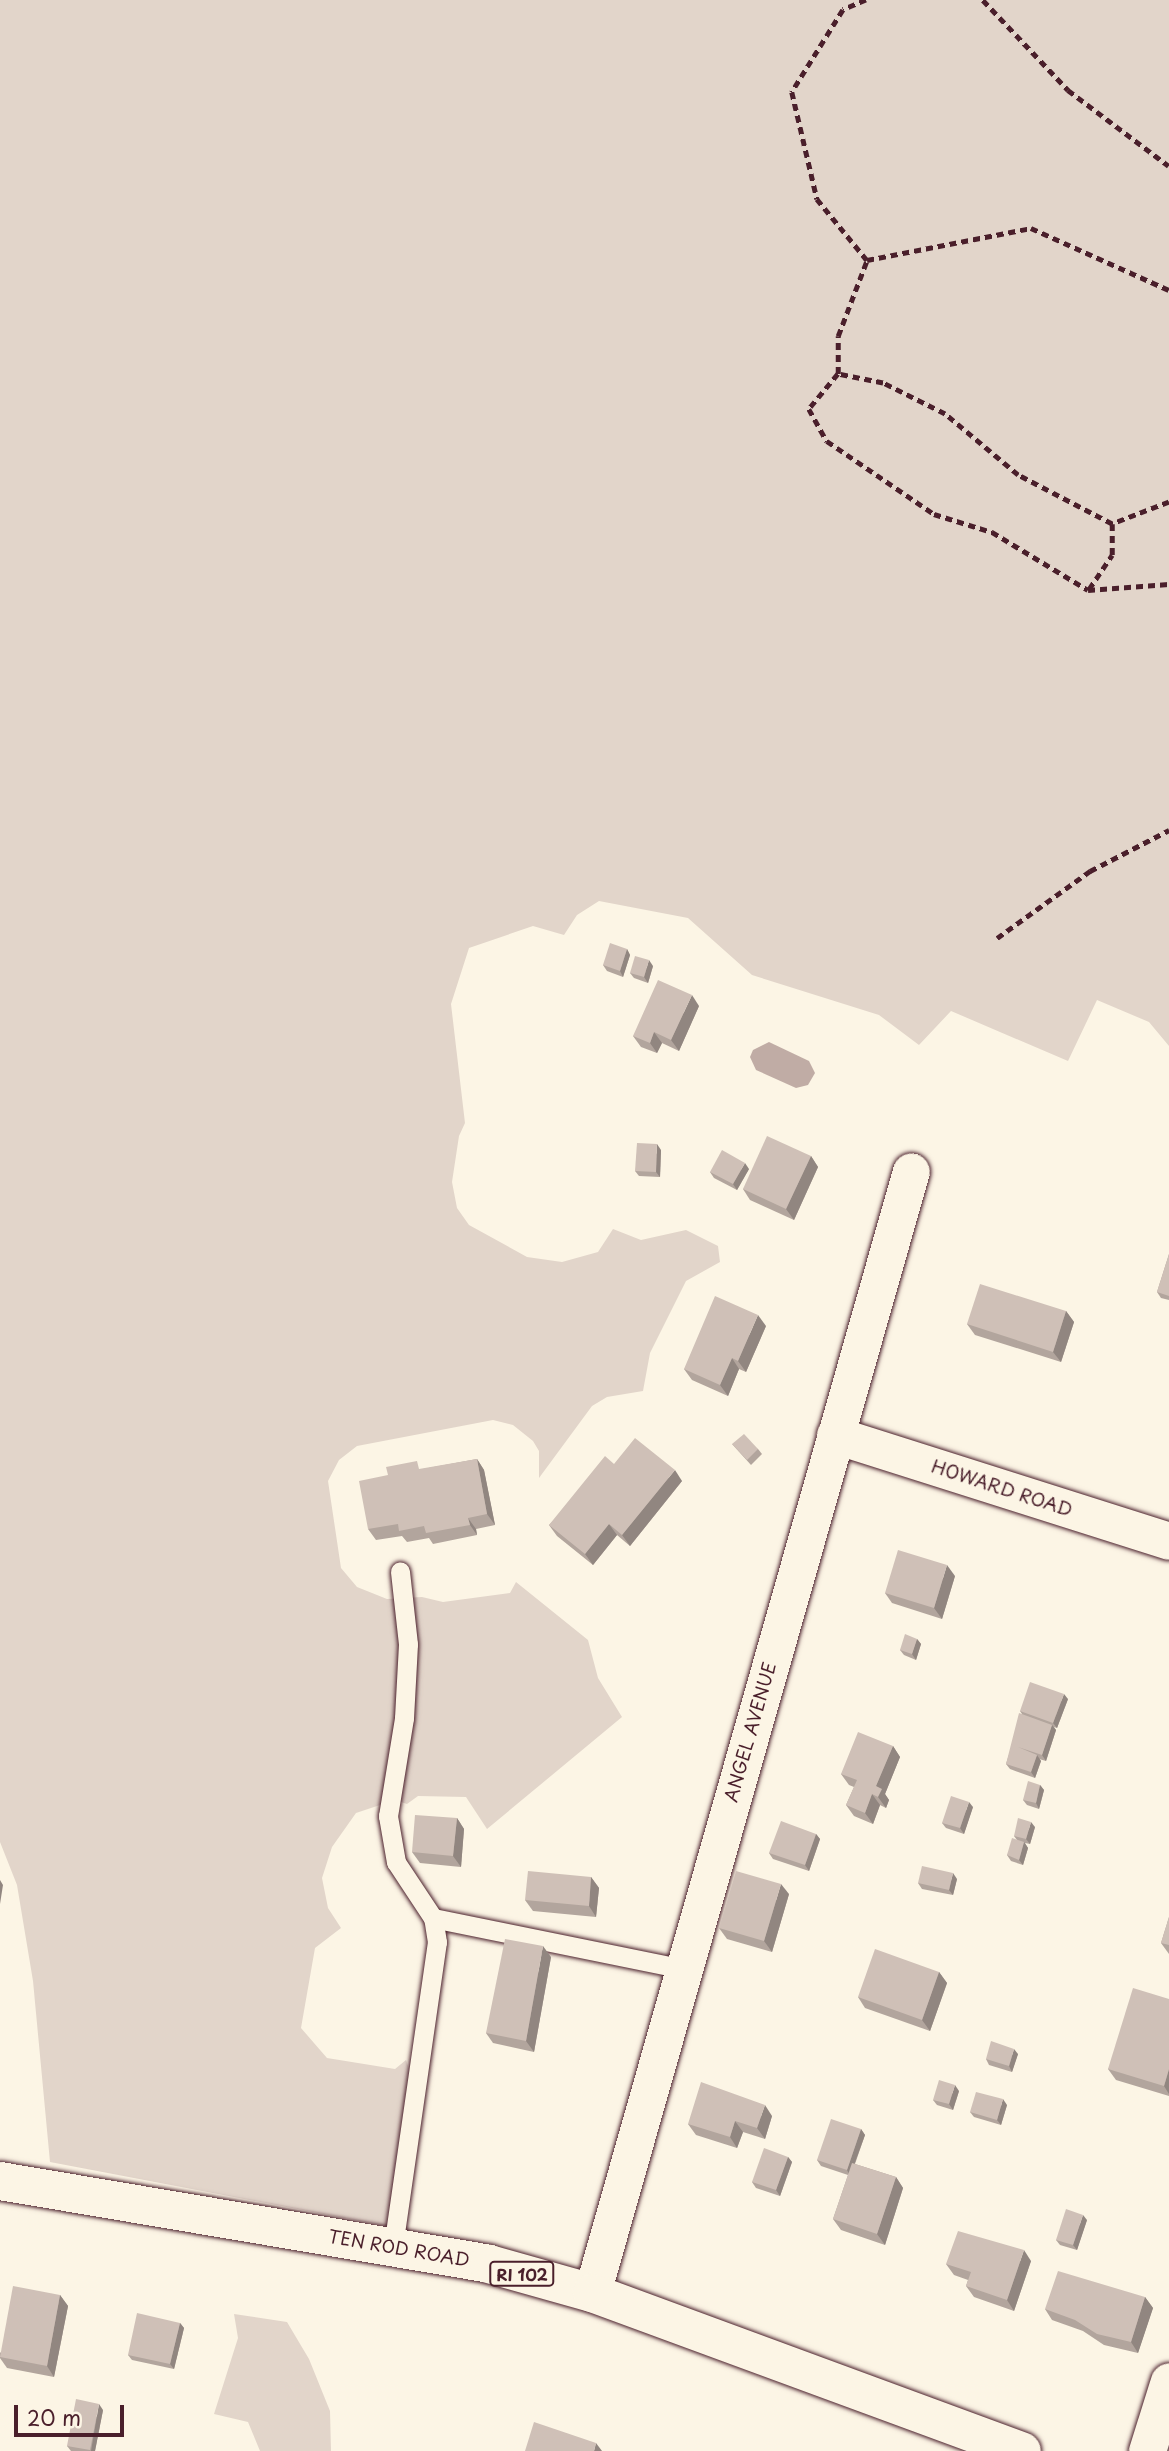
<!DOCTYPE html>
<style>
body{margin:0}
#map{position:relative;width:1169px;height:2451px;overflow:hidden;background:#fcf5e5;font-family:"Playpen Sans",sans-serif}
div>[style]{position:absolute}
.green>*{inset:0;background:#e2d5ca}
.water>*{inset:0;background:#c0aca5}
.path>*{height:4.5px;margin-top:-2.25px;transform-origin:0;background:repeating-linear-gradient(90deg,#4a1f2b 0 7px,transparent 0 12px)}
.roads{filter:drop-shadow(0 0 2px #4a1f2b) drop-shadow(0 0 2px #4a1f2b)}
.service>*{height:19px;margin:-9.5px;padding:0 9.5px;transform-origin:9.5px;border-radius:9.5px;background:#fcf5e5}
.minor>*{height:37px;margin:-18.5px;padding:0 18.5px;transform-origin:18.5px;border-radius:18.5px;background:#fcf5e5}
.primary>*{height:38px;margin:-19px;padding:0 19px;transform-origin:19px;border-radius:19px;background:#fcf5e5}
.wall>*{inset:0;background:#b2a59d}
.shaded-wall>*{inset:0;background:#918680}
.building>*{inset:0;background:#cfc0b7}
span{translate:-50% -50%;white-space:nowrap;text-align:center;line-height:1.15;-webkit-text-stroke:5px #fcf5e5;paint-order:stroke}
.shield-label span{padding:2px 5px;background:#fcf5e5;border:2px solid;border-radius:5px;-webkit-text-stroke-width:0}
.shield-label{font-size:16px;color:#4a1f2b;font-weight:700}
.street-label{font-size:18px;color:#4a1f2b}
.scale{position:absolute;left:14px;top:2405px;width:110px;height:32px;box-sizing:border-box;border:4px solid #4a1f2b;border-top:0;padding-left:9px;font-size:21px;line-height:24px;white-space:nowrap;color:#4a1f2b;-webkit-text-stroke:5px #fcf5e5;paint-order:stroke}
</style>
<div id="map">
<div class="green">
<i style="clip-path:polygon(0 0,1169px 0,1169px 1046px,1149px 1022px,1097px 1000px,1068px 1061px,951px 1011px,919px 1045px,879px 1015px,752px 975px,688px 918px,599px 901px,577px 915px,564px 935px,533px 926px,469px 948px,451px 1004px,465px 1123px,459px 1136px,452px 1182px,457px 1208px,469px 1225px,527px 1257px,562px 1262px,598px 1252px,613px 1229px,641px 1240px,686px 1230px,718px 1246px,720px 1262px,686px 1281px,650px 1353px,643px 1391px,607px 1397px,592px 1406px,539px 1478px,539px 1451px,533px 1441px,513px 1425px,493px 1420px,357px 1446px,339px 1460px,328px 1481px,341px 1568px,357px 1587px,387px 1599px,422px 1597px,443px 1602px,510px 1593px,516px 1582px,588px 1640px,598px 1678px,622px 1717px,487px 1829px,466px 1797px,418px 1796px,407px 1804px,395px 1800px,356px 1813px,332px 1847px,322px 1878px,328px 1908px,341px 1928px,315px 1948px,301px 2028px,327px 2058px,395px 2069px,406px 2060px,417px 2092px,397px 2228px,50px 2162px,33px 1981px,17px 1885px,0 1842px)"></i>
<i style="clip-path:polygon(234px 2314px,287px 2322px,309px 2359px,330px 2411px,331px 2451px,260px 2451px,248px 2422px,214px 2414px,238px 2338px)"></i>
</div>
<div class="water">
<i style="clip-path:polygon(769px 1042px,809px 1061px,815px 1073px,808px 1085px,796px 1088px,756px 1070px,750px 1057px,753px 1050px)"></i>
</div>
<div class="path">
<i style="left:866px;top:0;width:25px;rotate:157deg"></i>
<i style="left:843px;top:10px;width:97px;rotate:121.9deg"></i>
<i style="left:792px;top:92px;width:110px;rotate:76.8deg"></i>
<i style="left:817px;top:199px;width:79px;rotate:50.7deg"></i>
<i style="left:867px;top:260px;width:167px;rotate:-11deg"></i>
<i style="left:1031px;top:228px;width:151px;rotate:24.2deg"></i>
<i style="left:983px;top:0;width:124px;rotate:46.6deg"></i>
<i style="left:1068px;top:90px;width:126px;rotate:37deg"></i>
<i style="left:838px;top:374px;width:38px;rotate:-90deg"></i>
<i style="left:838px;top:336px;width:81px;rotate:-69.1deg"></i>
<i style="left:1169px;top:502px;width:61px;rotate:158.9deg"></i>
<i style="left:1112px;top:524px;width:106px;rotate:-152.5deg"></i>
<i style="left:1018px;top:475px;width:95px;rotate:-140.1deg"></i>
<i style="left:945px;top:414px;width:69px;rotate:-153.4deg"></i>
<i style="left:883px;top:383px;width:46px;rotate:-168.7deg"></i>
<i style="left:838px;top:374px;width:45px;rotate:129.6deg"></i>
<i style="left:809px;top:409px;width:37px;rotate:61deg"></i>
<i style="left:827px;top:441px;width:130px;rotate:34.3deg"></i>
<i style="left:934px;top:514px;width:61px;rotate:17.2deg"></i>
<i style="left:992px;top:532px;width:112px;rotate:31.1deg"></i>
<i style="left:1088px;top:590px;width:81px;rotate:-4.2deg"></i>
<i style="left:1089px;top:589px;width:41px;rotate:-55.9deg"></i>
<i style="left:1112px;top:555px;width:31px;rotate:-90deg"></i>
<i style="left:997px;top:938px;width:115px;rotate:-35.8deg"></i>
<i style="left:1090px;top:871px;width:89px;rotate:-27.4deg"></i>
</div>
<div class="roads">
<div class="service">
<i style="left:433px;top:1918px;width:256px;rotate:11.5deg"></i>
<i style="left:393px;top:2247px;width:308px;rotate:-81.8deg"></i>
<i style="left:437px;top:1942px;width:24px;rotate:-99deg"></i>
<i style="left:433px;top:1918px;width:67px;rotate:-123.5deg"></i>
<i style="left:396px;top:1862px;width:47px;rotate:-99.9deg"></i>
<i style="left:388px;top:1816px;width:99px;rotate:-80.7deg"></i>
<i style="left:404px;top:1718px;width:74px;rotate:-86.9deg"></i>
<i style="left:408px;top:1644px;width:73px;rotate:-96.3deg"></i>
</div>
<div class="minor">
<i style="left:835px;top:1435px;width:350px;rotate:17.6deg"></i>
<i style="left:592px;top:2293px;width:1166px;rotate:-74.13deg"></i>
<i style="left:1147px;top:2451px;width:73px;rotate:-72.6deg"></i>
</div>
<div class="primary">
<i style="left:0;top:2181px;width:496px;rotate:9.6deg"></i>
<i style="left:489px;top:2264px;width:107px;rotate:15.7deg"></i>
<i style="left:592px;top:2293px;width:458px;rotate:20.2deg"></i>
</div>
</div>
<div class="wall">
<i style="clip-path:polygon(627px 949px,630px 955px,623px 977px,607px 971px,603px 965px)"></i>
<i style="clip-path:polygon(653px 966px,648px 983px,634px 978px,630px 973px)"></i>
<i style="clip-path:polygon(699px 1006px,679px 1051px,662px 1043px,657px 1053px,641px 1047px,633px 1036px)"></i>
<i style="clip-path:polygon(661px 1150px,660px 1177px,639px 1176px,635px 1171px)"></i>
<i style="clip-path:polygon(811px 1156px,818px 1167px,794px 1220px,750px 1200px,743px 1189px)"></i>
<i style="clip-path:polygon(749px 1169px,737px 1190px,714px 1178px,710px 1172px)"></i>
<i style="clip-path:polygon(1169px 1254px,1169px 1300px,1161px 1298px,1157px 1292px)"></i>
<i style="clip-path:polygon(1066px 1311px,1074px 1322px,1061px 1362px,975px 1335px,967px 1324px)"></i>
<i style="clip-path:polygon(766px 1326px,746px 1372px,739px 1369px,728px 1396px,692px 1380px,684px 1369px)"></i>
<i style="clip-path:polygon(732px 1444px,758px 1449px,762px 1454px,751px 1465px)"></i>
<i style="clip-path:polygon(477px 1459px,484px 1470px,495px 1525px,476px 1529px,477px 1535px,433px 1544px,429px 1538px,407px 1542px,402px 1536px,376px 1540px,368px 1529px,423px 1469px)"></i>
<i style="clip-path:polygon(614px 1464px,682px 1481px,630px 1546px,617px 1535px,593px 1565px,557px 1536px,549px 1525px)"></i>
<i style="clip-path:polygon(955px 1576px,942px 1619px,892px 1603px,885px 1593px)"></i>
<i style="clip-path:polygon(917px 1639px,921px 1644px,916px 1660px,904px 1655px,900px 1650px)"></i>
<i style="clip-path:polygon(1068px 1699px,1057px 1728px,1054px 1727px,1056px 1730px,1046px 1761px,1039px 1759px,1041px 1761px,1035px 1778px,1010px 1769px,1006px 1764px,1022px 1714px,1020px 1711px)"></i>
<i style="clip-path:polygon(893px 1746px,900px 1757px,885px 1794px,889px 1800px,886px 1808px,880px 1805px,873px 1824px,854px 1816px,846px 1805px,854px 1787px,849px 1785px,841px 1774px)"></i>
<i style="clip-path:polygon(1040px 1785px,1044px 1790px,1039px 1809px,1027px 1805px,1023px 1800px)"></i>
<i style="clip-path:polygon(973px 1807px,964px 1834px,946px 1828px,942px 1823px)"></i>
<i style="clip-path:polygon(457px 1818px,464px 1829px,461px 1867px,420px 1863px,412px 1852px)"></i>
<i style="clip-path:polygon(1035px 1827px,1030px 1844px,1025px 1843px,1028px 1848px,1023px 1865px,1011px 1861px,1007px 1855px,1017px 1840px,1014px 1836px)"></i>
<i style="clip-path:polygon(816px 1834px,820px 1839px,809px 1871px,773px 1859px,769px 1853px)"></i>
<i style="clip-path:polygon(591px 1877px,599px 1888px,596px 1917px,533px 1911px,525px 1900px)"></i>
<i style="clip-path:polygon(957px 1879px,953px 1895px,922px 1889px,918px 1883px)"></i>
<i style="clip-path:polygon(789px 1894px,772px 1952px,727px 1939px,719px 1928px)"></i>
<i style="clip-path:polygon(1169px 1917px,1169px 1954px,1161px 1943px)"></i>
<i style="clip-path:polygon(551px 1957px,534px 2052px,493px 2043px,486px 2033px)"></i>
<i style="clip-path:polygon(939px 1972px,947px 1983px,930px 2031px,865px 2008px,858px 1997px)"></i>
<i style="clip-path:polygon(1169px 1999px,1169px 2096px,1116px 2080px,1108px 2069px)"></i>
<i style="clip-path:polygon(1018px 2054px,1012px 2072px,989px 2065px,986px 2059px)"></i>
<i style="clip-path:polygon(959px 2091px,953px 2110px,937px 2105px,933px 2100px)"></i>
<i style="clip-path:polygon(1007px 2105px,1001px 2125px,974px 2117px,970px 2112px)"></i>
<i style="clip-path:polygon(772px 2116px,765px 2139px,743px 2132px,737px 2148px,696px 2135px,688px 2124px)"></i>
<i style="clip-path:polygon(861px 2129px,865px 2135px,855px 2164px,896px 2177px,903px 2188px,885px 2245px,841px 2230px,833px 2219px,848px 2175px,821px 2166px,817px 2160px)"></i>
<i style="clip-path:polygon(788px 2157px,792px 2162px,780px 2196px,756px 2188px,752px 2182px)"></i>
<i style="clip-path:polygon(1087px 2220px,1077px 2250px,1060px 2245px,1056px 2240px)"></i>
<i style="clip-path:polygon(1031px 2261px,1014px 2311px,974px 2297px,966px 2286px,968px 2280px,954px 2275px,946px 2264px)"></i>
<i style="clip-path:polygon(60px 2295px,68px 2306px,54px 2377px,7px 2368px,0 2358px,0 2353px)"></i>
<i style="clip-path:polygon(1145px 2297px,1153px 2308px,1138px 2353px,1104px 2345px,1083px 2331px,1052px 2320px,1045px 2309px)"></i>
<i style="clip-path:polygon(180px 2323px,184px 2328px,174px 2369px,132px 2360px,128px 2355px)"></i>
<i style="clip-path:polygon(103px 2410px,95px 2451px,71px 2451px,67px 2446px)"></i>
</div>
<div class="shaded-wall">
<i style="clip-path:polygon(627px 949px,630px 955px,623px 977px,620px 971px)"></i>
<i style="clip-path:polygon(649px 960px,653px 966px,648px 983px,644px 977px)"></i>
<i style="clip-path:polygon(692px 995px,699px 1006px,679px 1051px,671px 1040px)"></i>
<i style="clip-path:polygon(654px 1032px,662px 1043px,657px 1053px,650px 1043px)"></i>
<i style="clip-path:polygon(657px 1144px,661px 1150px,660px 1177px,656px 1172px)"></i>
<i style="clip-path:polygon(811px 1156px,818px 1167px,794px 1220px,786px 1209px)"></i>
<i style="clip-path:polygon(745px 1163px,749px 1169px,737px 1190px,733px 1184px)"></i>
<i style="clip-path:polygon(1066px 1311px,1074px 1322px,1061px 1362px,1053px 1352px)"></i>
<i style="clip-path:polygon(758px 1315px,766px 1326px,746px 1372px,738px 1361px)"></i>
<i style="clip-path:polygon(732px 1358px,739px 1369px,728px 1396px,720px 1385px)"></i>
<i style="clip-path:polygon(477px 1459px,484px 1470px,495px 1525px,487px 1514px)"></i>
<i style="clip-path:polygon(675px 1470px,682px 1481px,630px 1546px,622px 1535px)"></i>
<i style="clip-path:polygon(468px 1518px,476px 1529px,477px 1535px,470px 1525px)"></i>
<i style="clip-path:polygon(609px 1524px,617px 1535px,593px 1565px,585px 1554px)"></i>
<i style="clip-path:polygon(947px 1565px,955px 1576px,942px 1619px,934px 1608px)"></i>
<i style="clip-path:polygon(917px 1639px,921px 1644px,916px 1660px,912px 1654px)"></i>
<i style="clip-path:polygon(1064px 1694px,1068px 1699px,1057px 1728px,1053px 1723px)"></i>
<i style="clip-path:polygon(1052px 1725px,1056px 1730px,1046px 1761px,1042px 1755px)"></i>
<i style="clip-path:polygon(893px 1746px,900px 1757px,885px 1794px,889px 1800px,886px 1808px,878px 1797px,876px 1786px)"></i>
<i style="clip-path:polygon(1037px 1755px,1041px 1761px,1035px 1778px,1031px 1772px)"></i>
<i style="clip-path:polygon(1040px 1785px,1044px 1790px,1039px 1809px,1036px 1803px)"></i>
<i style="clip-path:polygon(872px 1794px,880px 1805px,873px 1824px,865px 1813px)"></i>
<i style="clip-path:polygon(969px 1802px,973px 1807px,964px 1834px,960px 1828px)"></i>
<i style="clip-path:polygon(457px 1818px,464px 1829px,461px 1867px,453px 1856px)"></i>
<i style="clip-path:polygon(1031px 1822px,1035px 1827px,1030px 1844px,1026px 1839px)"></i>
<i style="clip-path:polygon(816px 1834px,820px 1839px,809px 1871px,805px 1865px)"></i>
<i style="clip-path:polygon(1024px 1842px,1028px 1848px,1023px 1865px,1019px 1860px)"></i>
<i style="clip-path:polygon(953px 1873px,957px 1879px,953px 1895px,949px 1890px)"></i>
<i style="clip-path:polygon(591px 1877px,599px 1888px,596px 1917px,589px 1906px)"></i>
<i style="clip-path:polygon(0 1880px,3px 1885px,0 1904px)"></i>
<i style="clip-path:polygon(781px 1884px,789px 1894px,772px 1952px,764px 1941px)"></i>
<i style="clip-path:polygon(543px 1946px,551px 1957px,534px 2052px,526px 2041px)"></i>
<i style="clip-path:polygon(939px 1972px,947px 1983px,930px 2031px,922px 2020px)"></i>
<i style="clip-path:polygon(1014px 2049px,1018px 2054px,1012px 2072px,1009px 2066px)"></i>
<i style="clip-path:polygon(1169px 2069px,1169px 2094px,1164px 2086px)"></i>
<i style="clip-path:polygon(955px 2085px,959px 2091px,953px 2110px,949px 2104px)"></i>
<i style="clip-path:polygon(1003px 2099px,1007px 2105px,1001px 2125px,997px 2120px)"></i>
<i style="clip-path:polygon(765px 2105px,772px 2116px,765px 2139px,757px 2128px)"></i>
<i style="clip-path:polygon(735px 2121px,743px 2132px,737px 2148px,730px 2137px)"></i>
<i style="clip-path:polygon(861px 2129px,865px 2135px,850px 2176px,847px 2170px)"></i>
<i style="clip-path:polygon(788px 2157px,792px 2162px,780px 2196px,776px 2190px)"></i>
<i style="clip-path:polygon(896px 2177px,903px 2188px,885px 2245px,877px 2234px)"></i>
<i style="clip-path:polygon(1083px 2215px,1087px 2220px,1077px 2250px,1073px 2245px)"></i>
<i style="clip-path:polygon(1024px 2250px,1031px 2261px,1014px 2311px,1007px 2300px)"></i>
<i style="clip-path:polygon(60px 2295px,68px 2306px,54px 2377px,47px 2366px)"></i>
<i style="clip-path:polygon(1145px 2297px,1153px 2308px,1138px 2353px,1131px 2342px)"></i>
<i style="clip-path:polygon(180px 2323px,184px 2328px,174px 2369px,170px 2364px)"></i>
<i style="clip-path:polygon(99px 2404px,103px 2410px,95px 2451px,91px 2451px)"></i>
<i style="clip-path:polygon(596px 2443px,602px 2451px,594px 2451px)"></i>
</div>
<div class="building">
<i style="clip-path:polygon(610px 943px,627px 949px,620px 971px,603px 965px)"></i>
<i style="clip-path:polygon(635px 956px,649px 960px,644px 977px,630px 973px)"></i>
<i style="clip-path:polygon(658px 980px,692px 995px,671px 1040px,654px 1032px,650px 1043px,633px 1036px)"></i>
<i style="clip-path:polygon(767px 1136px,811px 1156px,786px 1209px,743px 1189px)"></i>
<i style="clip-path:polygon(637px 1143px,657px 1144px,656px 1172px,635px 1171px)"></i>
<i style="clip-path:polygon(722px 1150px,745px 1163px,733px 1184px,710px 1172px)"></i>
<i style="clip-path:polygon(1169px 1254px,1169px 1296px,1157px 1292px)"></i>
<i style="clip-path:polygon(980px 1284px,1066px 1311px,1053px 1352px,967px 1324px)"></i>
<i style="clip-path:polygon(715px 1296px,758px 1315px,738px 1361px,732px 1358px,720px 1385px,684px 1369px)"></i>
<i style="clip-path:polygon(744px 1434px,758px 1449px,747px 1460px,732px 1444px)"></i>
<i style="clip-path:polygon(635px 1438px,675px 1470px,622px 1535px,609px 1524px,585px 1554px,549px 1525px,605px 1456px,614px 1464px)"></i>
<i style="clip-path:polygon(477px 1459px,487px 1514px,468px 1518px,470px 1525px,426px 1533px,424px 1526px,399px 1531px,398px 1524px,368px 1529px,359px 1481px,388px 1475px,386px 1467px,417px 1461px,419px 1469px)"></i>
<i style="clip-path:polygon(898px 1550px,947px 1565px,934px 1608px,885px 1593px)"></i>
<i style="clip-path:polygon(905px 1634px,917px 1639px,912px 1654px,900px 1650px)"></i>
<i style="clip-path:polygon(1030px 1682px,1064px 1694px,1053px 1723px,1020px 1711px)"></i>
<i style="clip-path:polygon(1019px 1713px,1052px 1725px,1042px 1755px,1018px 1747px,1037px 1755px,1031px 1772px,1006px 1764px)"></i>
<i style="clip-path:polygon(858px 1732px,893px 1746px,876px 1786px,882px 1789px,878px 1797px,872px 1794px,865px 1813px,846px 1805px,857px 1780px,841px 1774px)"></i>
<i style="clip-path:polygon(1028px 1781px,1040px 1785px,1036px 1803px,1023px 1800px)"></i>
<i style="clip-path:polygon(951px 1796px,969px 1802px,960px 1828px,942px 1823px)"></i>
<i style="clip-path:polygon(415px 1815px,457px 1818px,453px 1856px,412px 1852px)"></i>
<i style="clip-path:polygon(1018px 1818px,1031px 1822px,1026px 1839px,1014px 1836px)"></i>
<i style="clip-path:polygon(781px 1821px,816px 1834px,805px 1865px,769px 1853px)"></i>
<i style="clip-path:polygon(1012px 1838px,1024px 1842px,1019px 1860px,1007px 1855px)"></i>
<i style="clip-path:polygon(922px 1866px,953px 1873px,949px 1890px,918px 1883px)"></i>
<i style="clip-path:polygon(528px 1871px,591px 1877px,589px 1906px,525px 1900px)"></i>
<i style="clip-path:polygon(736px 1871px,781px 1884px,764px 1941px,719px 1928px)"></i>
<i style="clip-path:polygon(1169px 1917px,1169px 1945px,1161px 1943px)"></i>
<i style="clip-path:polygon(505px 1939px,543px 1946px,526px 2041px,486px 2033px)"></i>
<i style="clip-path:polygon(875px 1949px,939px 1972px,922px 2020px,858px 1997px)"></i>
<i style="clip-path:polygon(1133px 1988px,1169px 1999px,1169px 2069px,1164px 2086px,1108px 2069px)"></i>
<i style="clip-path:polygon(991px 2041px,1014px 2049px,1009px 2066px,986px 2059px)"></i>
<i style="clip-path:polygon(939px 2080px,955px 2085px,949px 2104px,933px 2100px)"></i>
<i style="clip-path:polygon(701px 2082px,765px 2105px,757px 2128px,735px 2121px,730px 2137px,688px 2124px)"></i>
<i style="clip-path:polygon(976px 2092px,1003px 2099px,997px 2120px,970px 2112px)"></i>
<i style="clip-path:polygon(831px 2119px,861px 2129px,847px 2170px,817px 2160px)"></i>
<i style="clip-path:polygon(764px 2148px,788px 2157px,776px 2190px,752px 2182px)"></i>
<i style="clip-path:polygon(852px 2163px,896px 2177px,877px 2234px,833px 2219px)"></i>
<i style="clip-path:polygon(1066px 2209px,1083px 2215px,1073px 2245px,1056px 2240px)"></i>
<i style="clip-path:polygon(958px 2231px,1024px 2250px,1007px 2300px,966px 2286px,971px 2272px,946px 2264px)"></i>
<i style="clip-path:polygon(1058px 2271px,1145px 2297px,1131px 2342px,1097px 2334px,1075px 2320px,1045px 2309px)"></i>
<i style="clip-path:polygon(13px 2286px,60px 2295px,47px 2366px,0 2357px)"></i>
<i style="clip-path:polygon(137px 2313px,180px 2323px,170px 2364px,128px 2355px)"></i>
<i style="clip-path:polygon(76px 2399px,99px 2404px,90px 2450px,67px 2446px)"></i>
<i style="clip-path:polygon(534px 2422px,596px 2443px,594px 2451px,525px 2451px)"></i>
</div>
<div class="shield-label">
<span style="left:522px;top:2274px">RI 102</span>
</div>
<div class="street-label">
<span style="left:1002px;top:1488px;rotate:18deg">HOWARD ROAD</span>
<span style="left:750px;top:1732px;rotate:-74deg">ANGEL AVENUE</span>
<span style="left:399px;top:2248px;rotate:10deg">TEN ROD ROAD</span>
</div>
<div class="scale">20 m</div>
</div>
